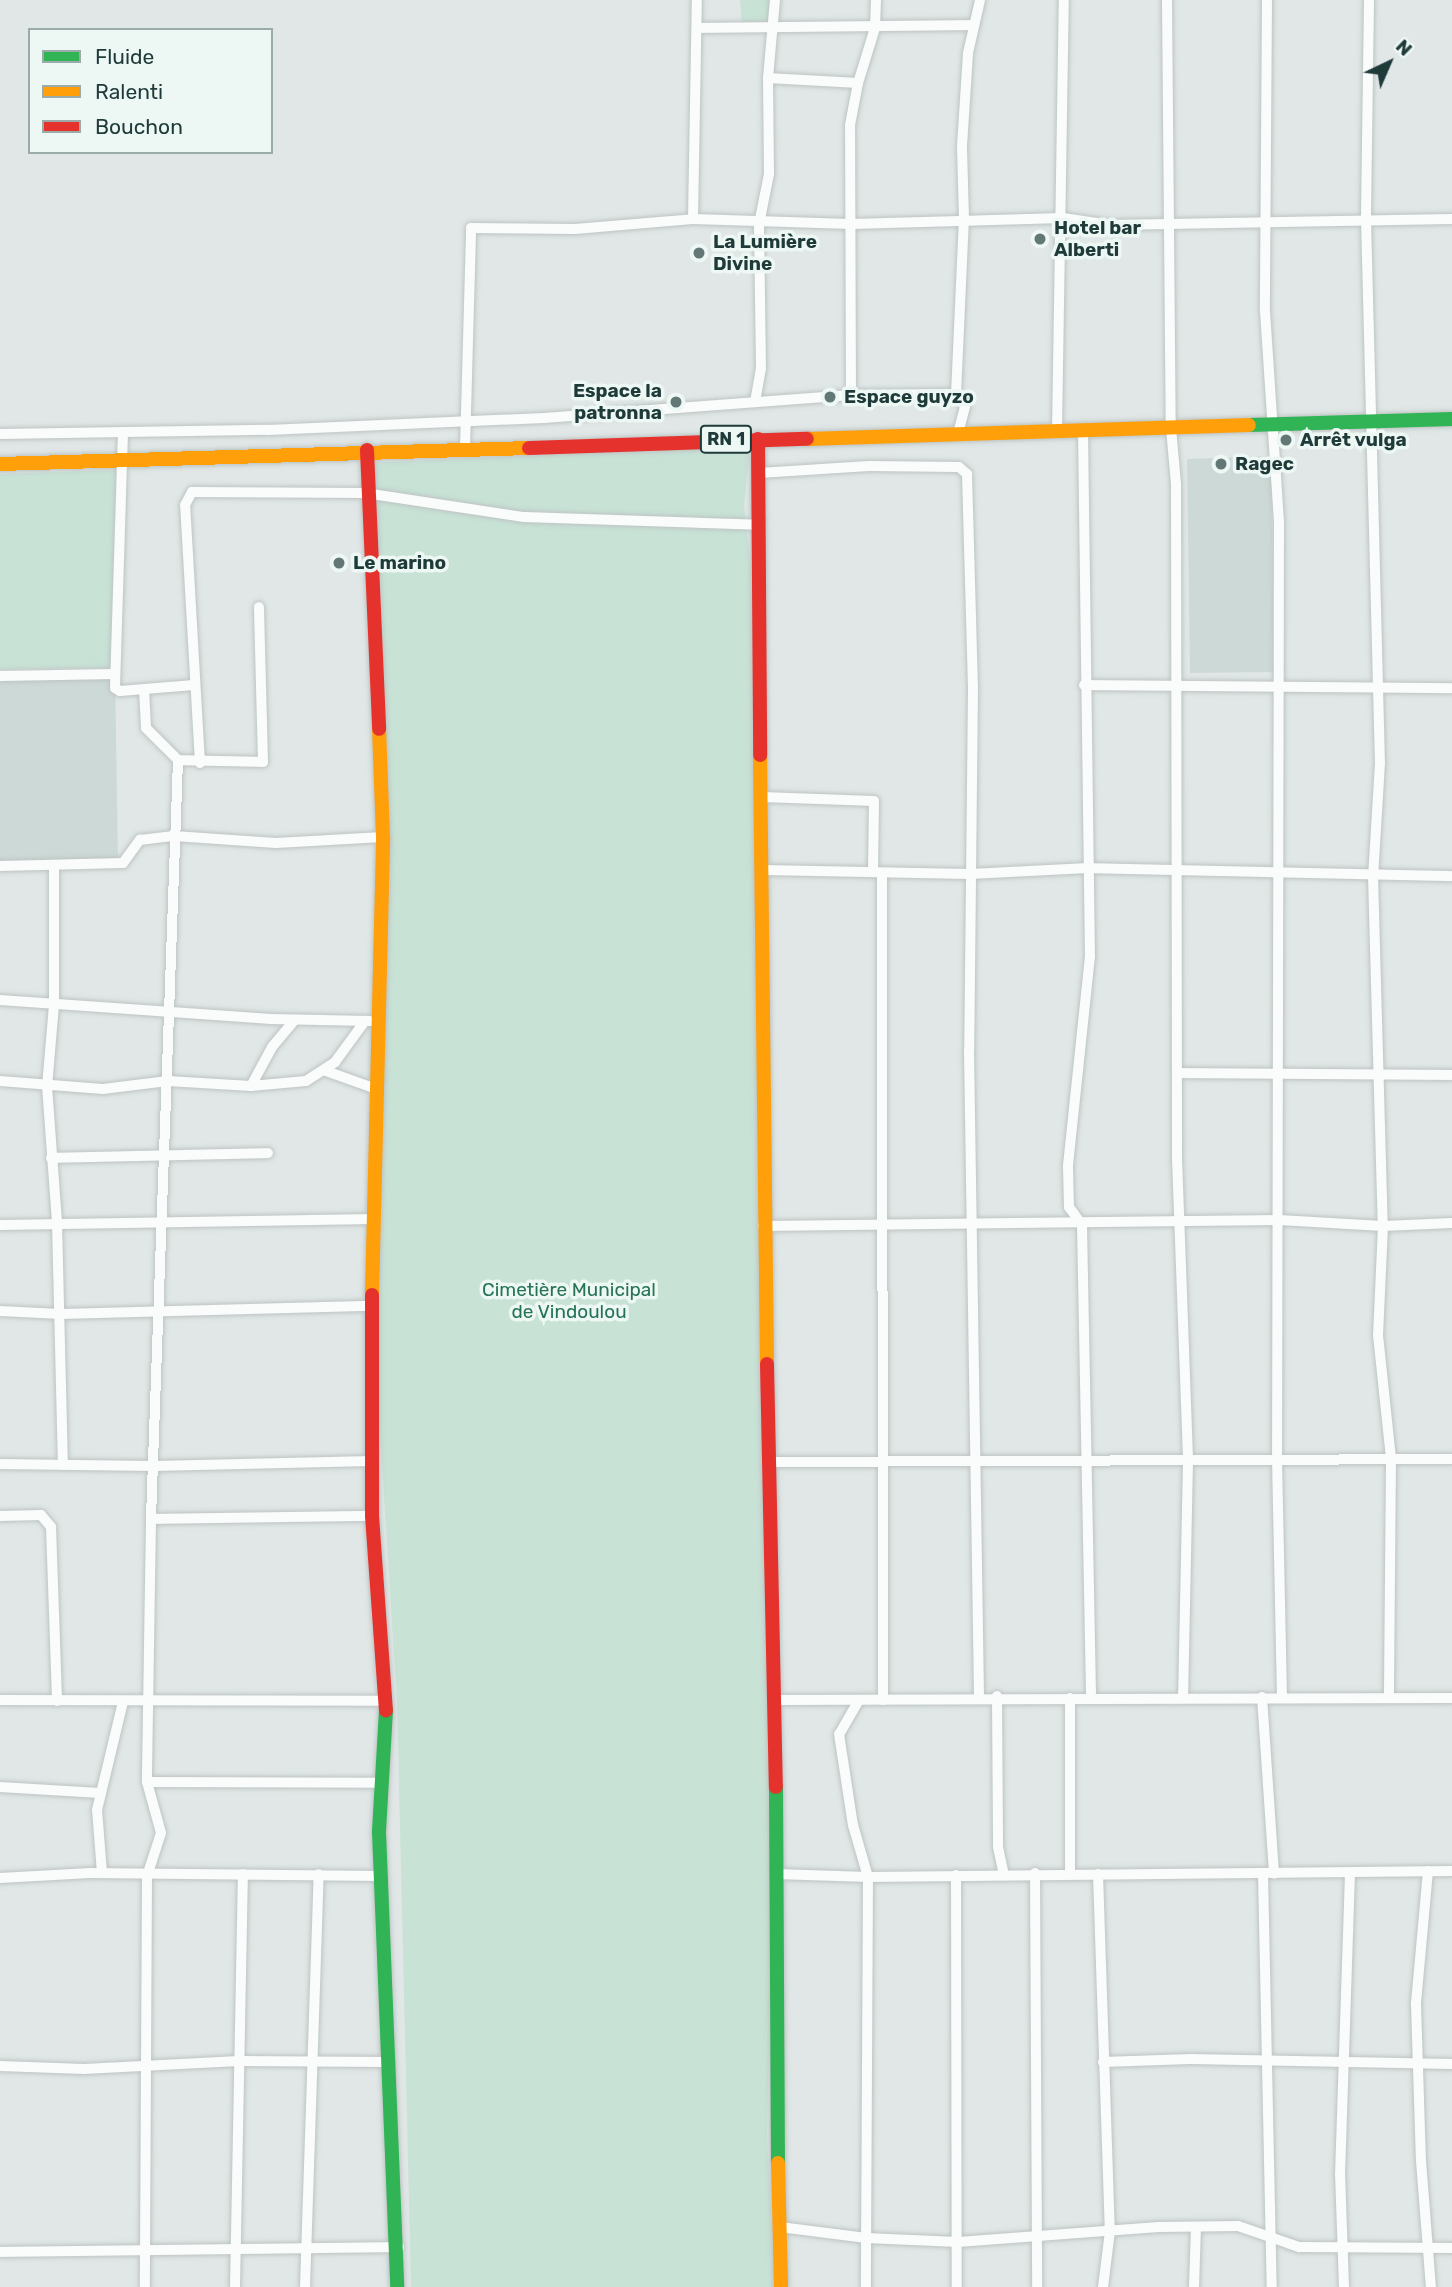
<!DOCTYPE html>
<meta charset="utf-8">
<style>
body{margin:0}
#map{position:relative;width:1452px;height:2287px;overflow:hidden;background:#e0e7e6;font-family:Rubik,sans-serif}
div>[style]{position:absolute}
.built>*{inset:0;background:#cdd9d7}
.green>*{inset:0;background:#c8e2d6}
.roads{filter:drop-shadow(0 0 2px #bdc4c3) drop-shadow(0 0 2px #bdc4c3)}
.street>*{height:10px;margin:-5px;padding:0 5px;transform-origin:5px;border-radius:5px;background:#fafbfb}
.fast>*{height:14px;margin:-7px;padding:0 7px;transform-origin:7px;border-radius:7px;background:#30b455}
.slow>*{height:14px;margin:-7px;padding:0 7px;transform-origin:7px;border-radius:7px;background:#ff9f0a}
.jam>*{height:14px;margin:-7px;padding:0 7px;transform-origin:7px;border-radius:7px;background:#e5322d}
.dots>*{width:19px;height:19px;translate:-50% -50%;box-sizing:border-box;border:4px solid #edf7f4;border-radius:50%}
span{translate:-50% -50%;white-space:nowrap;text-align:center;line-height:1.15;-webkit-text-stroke:7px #edf7f4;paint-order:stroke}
.shield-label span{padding:2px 5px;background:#edf7f4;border:2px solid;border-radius:5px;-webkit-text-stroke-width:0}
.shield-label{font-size:18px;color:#1e3a39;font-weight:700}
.poi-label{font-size:19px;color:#1e3a39;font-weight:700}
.left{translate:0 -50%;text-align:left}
.right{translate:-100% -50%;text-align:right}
.park-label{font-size:19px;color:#267356}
.legend{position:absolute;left:28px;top:28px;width:245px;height:126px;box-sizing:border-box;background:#edf7f4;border:2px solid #9aaba9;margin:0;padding:9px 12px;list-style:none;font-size:21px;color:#1e3a39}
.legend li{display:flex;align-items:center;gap:14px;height:35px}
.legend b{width:35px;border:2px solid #9aaba9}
.north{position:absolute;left:1354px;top:28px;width:70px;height:70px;-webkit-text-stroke:5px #edf7f4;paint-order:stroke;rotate:44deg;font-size:19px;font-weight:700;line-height:28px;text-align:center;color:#1e3a39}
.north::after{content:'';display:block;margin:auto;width:24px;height:32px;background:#1e3a39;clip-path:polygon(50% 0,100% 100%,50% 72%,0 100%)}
</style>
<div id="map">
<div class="built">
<i style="clip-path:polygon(1271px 456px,1274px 672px,1190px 673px,1187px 459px)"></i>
<i style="clip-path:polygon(115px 674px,118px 862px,0 864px,0 676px)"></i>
</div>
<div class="green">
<i style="clip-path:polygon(740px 0,773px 0,772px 25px,742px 26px)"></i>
<i style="clip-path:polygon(750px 446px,744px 505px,751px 569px,763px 918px,776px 1700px,767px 2135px,775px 2287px,411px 2287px,397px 1701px,372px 1306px,383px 837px,366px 463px)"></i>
<i style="clip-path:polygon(116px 470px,115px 668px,0 669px,0 474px)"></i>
</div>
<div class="roads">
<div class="street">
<i style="left:1167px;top:0;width:428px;rotate:89.5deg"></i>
<i style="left:1171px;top:428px;width:56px;rotate:84.9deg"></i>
<i style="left:1176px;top:484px;width:674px;rotate:89.91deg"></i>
<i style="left:1177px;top:1158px;width:304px;rotate:87.9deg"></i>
<i style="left:1188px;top:1462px;width:235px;rotate:91.2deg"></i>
<i style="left:1267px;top:0;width:311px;rotate:90.4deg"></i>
<i style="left:1265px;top:311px;width:211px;rotate:86.2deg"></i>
<i style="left:1279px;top:522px;width:937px;rotate:90.12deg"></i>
<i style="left:1277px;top:1459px;width:239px;rotate:88.8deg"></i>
<i style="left:1369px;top:0;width:219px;rotate:90.8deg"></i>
<i style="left:1366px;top:219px;width:544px;rotate:88.53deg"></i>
<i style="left:1380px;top:763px;width:113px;rotate:93.5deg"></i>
<i style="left:1373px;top:876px;width:350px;rotate:88.4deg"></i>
<i style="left:1383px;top:1226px;width:109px;rotate:92.6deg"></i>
<i style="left:1378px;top:1335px;width:125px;rotate:84deg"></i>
<i style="left:1391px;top:1459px;width:238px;rotate:90.5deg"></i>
<i style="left:697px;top:28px;width:277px;rotate:-0.6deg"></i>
<i style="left:768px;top:78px;width:90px;rotate:3.2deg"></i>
<i style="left:693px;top:219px;width:219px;rotate:-89deg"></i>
<i style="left:851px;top:395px;width:270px;rotate:-90.2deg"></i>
<i style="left:850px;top:125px;width:43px;rotate:-79.2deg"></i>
<i style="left:858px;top:83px;width:58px;rotate:-72.8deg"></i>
<i style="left:875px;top:28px;width:28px;rotate:-88deg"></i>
<i style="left:755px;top:402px;width:34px;rotate:-80deg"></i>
<i style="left:761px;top:369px;width:145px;rotate:-90.8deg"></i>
<i style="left:759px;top:224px;width:51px;rotate:-78.7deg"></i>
<i style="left:769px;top:174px;width:96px;rotate:-90.6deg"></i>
<i style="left:768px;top:78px;width:78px;rotate:-84.9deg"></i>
<i style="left:1083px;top:431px;width:525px;rotate:89.24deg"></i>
<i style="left:1090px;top:956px;width:212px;rotate:96deg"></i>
<i style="left:1068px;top:1167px;width:40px;rotate:88.6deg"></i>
<i style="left:1069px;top:1207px;width:22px;rotate:54deg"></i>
<i style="left:1082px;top:1225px;width:472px;rotate:88.9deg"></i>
<i style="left:123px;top:432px;width:256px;rotate:91.8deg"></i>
<i style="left:115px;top:688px;width:6px;rotate:31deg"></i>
<i style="left:120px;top:691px;width:74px;rotate:-4.6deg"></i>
<i style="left:1057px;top:432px;width:432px;rotate:-89.1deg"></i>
<i style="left:958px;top:433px;width:28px;rotate:-75deg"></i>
<i style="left:965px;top:406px;width:15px;rotate:-127deg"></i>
<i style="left:956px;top:394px;width:175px;rotate:-87.4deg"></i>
<i style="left:964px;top:219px;width:73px;rotate:-91.6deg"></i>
<i style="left:962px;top:146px;width:93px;rotate:-86.3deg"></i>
<i style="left:968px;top:53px;width:54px;rotate:-77.2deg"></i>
<i style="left:0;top:434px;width:268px;rotate:-0.9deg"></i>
<i style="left:268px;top:430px;width:276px;rotate:-2.5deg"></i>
<i style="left:544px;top:418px;width:308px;rotate:-4.3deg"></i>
<i style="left:851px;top:395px;width:105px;rotate:-0.5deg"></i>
<i style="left:465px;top:448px;width:220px;rotate:-88.4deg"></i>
<i style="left:471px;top:228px;width:104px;rotate:0.6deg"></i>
<i style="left:575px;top:229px;width:118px;rotate:-4.8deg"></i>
<i style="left:693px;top:219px;width:158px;rotate:1.8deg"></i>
<i style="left:851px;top:224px;width:212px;rotate:-1.6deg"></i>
<i style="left:1063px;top:218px;width:49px;rotate:8.3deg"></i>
<i style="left:1111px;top:225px;width:341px;rotate:-1deg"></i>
<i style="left:759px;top:473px;width:110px;rotate:-3.6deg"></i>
<i style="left:869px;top:466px;width:90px;rotate:0.6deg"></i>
<i style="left:959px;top:467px;width:11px;rotate:41deg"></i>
<i style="left:967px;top:474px;width:214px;rotate:88.4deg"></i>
<i style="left:973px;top:688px;width:363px;rotate:90.6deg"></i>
<i style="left:969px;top:1051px;width:645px;rotate:89.11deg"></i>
<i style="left:0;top:676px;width:115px;rotate:-1deg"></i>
<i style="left:1084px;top:685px;width:368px;rotate:0.5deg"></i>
<i style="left:144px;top:689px;width:39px;rotate:87deg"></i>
<i style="left:146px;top:728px;width:45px;rotate:45deg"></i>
<i style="left:178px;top:760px;width:759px;rotate:92.04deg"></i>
<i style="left:151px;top:1519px;width:263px;rotate:90.9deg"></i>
<i style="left:147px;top:1782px;width:53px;rotate:74.6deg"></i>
<i style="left:161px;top:1833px;width:45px;rotate:108deg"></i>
<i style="left:147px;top:1876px;width:411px;rotate:90.3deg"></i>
<i style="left:178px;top:760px;width:85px;rotate:1.3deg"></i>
<i style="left:263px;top:762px;width:155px;rotate:-91.5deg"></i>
<i style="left:200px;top:763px;width:258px;rotate:-93.3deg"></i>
<i style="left:185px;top:505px;width:15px;rotate:-62deg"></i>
<i style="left:192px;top:492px;width:173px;rotate:0.3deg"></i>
<i style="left:365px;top:493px;width:161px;rotate:8.6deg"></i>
<i style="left:524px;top:517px;width:235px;rotate:1.9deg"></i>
<i style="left:762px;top:797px;width:112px;rotate:2deg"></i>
<i style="left:874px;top:801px;width:71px;rotate:90.8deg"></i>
<i style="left:0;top:866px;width:123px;rotate:-1.4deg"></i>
<i style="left:123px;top:863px;width:29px;rotate:-54deg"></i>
<i style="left:140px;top:840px;width:34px;rotate:-7deg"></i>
<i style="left:174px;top:836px;width:102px;rotate:3.9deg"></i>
<i style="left:276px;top:843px;width:107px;rotate:-3.2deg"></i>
<i style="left:54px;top:866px;width:139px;rotate:90deg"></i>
<i style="left:54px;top:1005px;width:81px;rotate:94.9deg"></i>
<i style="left:47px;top:1086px;width:137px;rotate:85.8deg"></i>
<i style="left:57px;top:1223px;width:242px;rotate:88.6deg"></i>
<i style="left:763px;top:870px;width:207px;rotate:1.1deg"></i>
<i style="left:970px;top:874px;width:118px;rotate:-2.9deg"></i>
<i style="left:1088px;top:868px;width:364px;rotate:1.3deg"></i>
<i style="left:882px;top:873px;width:827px;rotate:89.93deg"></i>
<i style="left:0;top:1000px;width:272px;rotate:4deg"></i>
<i style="left:271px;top:1019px;width:99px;rotate:1.2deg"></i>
<i style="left:326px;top:1071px;width:56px;rotate:19.7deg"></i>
<i style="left:1177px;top:1073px;width:275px;rotate:0.4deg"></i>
<i style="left:0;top:1081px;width:103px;rotate:4.4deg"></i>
<i style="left:103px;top:1089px;width:65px;rotate:-7deg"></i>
<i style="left:168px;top:1081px;width:83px;rotate:3.4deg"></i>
<i style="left:251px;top:1086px;width:55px;rotate:-5.2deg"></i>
<i style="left:306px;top:1081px;width:35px;rotate:-33deg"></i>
<i style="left:335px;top:1062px;width:51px;rotate:-53.8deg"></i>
<i style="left:251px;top:1086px;width:44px;rotate:-61.7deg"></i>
<i style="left:272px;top:1047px;width:35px;rotate:-50deg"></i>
<i style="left:51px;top:1158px;width:217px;rotate:-1.3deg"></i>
<i style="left:0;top:1225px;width:375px;rotate:-0.9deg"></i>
<i style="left:763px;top:1226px;width:516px;rotate:-0.67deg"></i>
<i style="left:1279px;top:1220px;width:104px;rotate:3.3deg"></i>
<i style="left:1383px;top:1226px;width:69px;rotate:-2.5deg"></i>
<i style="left:0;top:1311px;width:61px;rotate:2.8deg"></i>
<i style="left:61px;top:1314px;width:311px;rotate:-1.5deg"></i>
<i style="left:768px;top:1462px;width:684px;rotate:-0.25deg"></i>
<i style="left:0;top:1464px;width:154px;rotate:0.7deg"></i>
<i style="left:154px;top:1466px;width:218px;rotate:-1.3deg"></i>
<i style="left:0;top:1516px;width:41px;rotate:-1.4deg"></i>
<i style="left:41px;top:1515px;width:16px;rotate:50deg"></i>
<i style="left:51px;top:1527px;width:174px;rotate:88deg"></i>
<i style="left:151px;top:1519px;width:221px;rotate:-0.8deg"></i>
<i style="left:997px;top:1696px;width:151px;rotate:89.6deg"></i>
<i style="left:998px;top:1847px;width:29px;rotate:78deg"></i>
<i style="left:1262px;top:1697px;width:177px;rotate:86.1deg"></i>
<i style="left:1070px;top:1698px;width:175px;rotate:90deg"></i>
<i style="left:0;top:1700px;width:387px;rotate:0.1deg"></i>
<i style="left:776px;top:1700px;width:676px;rotate:-0.17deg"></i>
<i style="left:859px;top:1700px;width:39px;rotate:120deg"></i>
<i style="left:839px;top:1734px;width:92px;rotate:81.3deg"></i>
<i style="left:853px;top:1825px;width:54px;rotate:73.9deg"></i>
<i style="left:868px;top:1877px;width:410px;rotate:90.3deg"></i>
<i style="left:147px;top:1782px;width:234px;rotate:0.2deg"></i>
<i style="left:0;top:1787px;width:100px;rotate:3.4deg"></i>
<i style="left:1428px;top:1871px;width:134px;rotate:95.2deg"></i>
<i style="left:1416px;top:2004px;width:157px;rotate:88.2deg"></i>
<i style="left:1421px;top:2161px;width:126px;rotate:85.5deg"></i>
<i style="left:102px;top:1873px;width:63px;rotate:-94.5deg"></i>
<i style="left:97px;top:1810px;width:111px;rotate:-76.5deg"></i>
<i style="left:1035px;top:1873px;width:414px;rotate:89.7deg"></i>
<i style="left:1263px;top:1873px;width:414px;rotate:88.8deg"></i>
<i style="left:776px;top:1874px;width:92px;rotate:1.9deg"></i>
<i style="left:868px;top:1877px;width:584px;rotate:-0.59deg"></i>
<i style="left:1098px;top:1874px;width:357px;rotate:88.1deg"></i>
<i style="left:1110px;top:2231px;width:56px;rotate:97.1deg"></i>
<i style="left:956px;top:1875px;width:412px;rotate:89.9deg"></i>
<i style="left:0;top:1878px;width:90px;rotate:-3.2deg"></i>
<i style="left:90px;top:1873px;width:291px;rotate:0.6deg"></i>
<i style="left:1103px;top:2062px;width:87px;rotate:-2deg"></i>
<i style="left:1190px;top:2059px;width:262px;rotate:1.1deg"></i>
<i style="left:0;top:2066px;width:84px;rotate:2deg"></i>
<i style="left:84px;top:2069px;width:155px;rotate:-3deg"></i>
<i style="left:239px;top:2061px;width:147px;rotate:0.4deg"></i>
<i style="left:780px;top:2227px;width:87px;rotate:7.3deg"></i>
<i style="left:866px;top:2238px;width:92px;rotate:2.5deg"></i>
<i style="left:958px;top:2242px;width:201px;rotate:-4.3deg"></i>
<i style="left:1158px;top:2227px;width:80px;rotate:-0.7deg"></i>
<i style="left:1238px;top:2226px;width:65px;rotate:19deg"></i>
<i style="left:1299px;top:2247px;width:153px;rotate:0.4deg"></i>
<i style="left:0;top:2252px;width:399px;rotate:-0.7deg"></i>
<i style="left:235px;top:2287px;width:413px;rotate:-88.9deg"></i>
<i style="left:305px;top:2287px;width:413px;rotate:-88.1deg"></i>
<i style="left:1194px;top:2287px;width:60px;rotate:-88.1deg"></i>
<i style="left:1344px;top:2287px;width:112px;rotate:-92deg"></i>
<i style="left:1340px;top:2175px;width:302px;rotate:-88.1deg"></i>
</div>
<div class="fast">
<i style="left:1249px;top:425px;width:203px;rotate:-1.7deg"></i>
<i style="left:386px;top:1710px;width:122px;rotate:93.3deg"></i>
<i style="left:379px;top:1832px;width:455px;rotate:87.7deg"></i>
<i style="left:776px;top:1787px;width:376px;rotate:89.7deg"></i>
</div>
<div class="slow">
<i style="left:807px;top:439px;width:442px;rotate:-1.8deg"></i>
<i style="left:0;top:464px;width:529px;rotate:-1.73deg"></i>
<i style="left:760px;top:755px;width:609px;rotate:89.34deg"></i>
<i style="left:372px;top:1295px;width:458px;rotate:-88.6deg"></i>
<i style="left:383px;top:837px;width:108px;rotate:-92.1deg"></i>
<i style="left:778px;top:2163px;width:124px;rotate:88.6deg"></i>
</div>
<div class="jam">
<i style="left:758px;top:439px;width:316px;rotate:89.6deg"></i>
<i style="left:529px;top:448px;width:278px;rotate:-1.9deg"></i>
<i style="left:367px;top:450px;width:279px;rotate:87.5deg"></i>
<i style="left:372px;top:1295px;width:221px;rotate:90deg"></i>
<i style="left:372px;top:1516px;width:195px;rotate:85.9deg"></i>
<i style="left:767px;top:1364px;width:423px;rotate:88.8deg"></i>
</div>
</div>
<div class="dots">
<i style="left:1040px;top:239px;background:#627776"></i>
<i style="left:699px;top:253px;background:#627776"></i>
<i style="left:830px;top:397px;background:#627776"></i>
<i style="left:676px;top:402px;background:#627776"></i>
<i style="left:1286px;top:440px;background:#627776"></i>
<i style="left:1221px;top:464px;background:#627776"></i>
<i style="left:339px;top:563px;background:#627776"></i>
</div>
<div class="shield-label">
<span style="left:726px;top:439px">RN 1</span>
</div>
<div class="poi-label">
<span class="left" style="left:1054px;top:239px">Hotel bar<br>Alberti</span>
<span class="left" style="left:713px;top:253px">La Lumière<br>Divine</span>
<span class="right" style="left:662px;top:402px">Espace la<br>patronna</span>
<span class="left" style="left:844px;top:397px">Espace guyzo</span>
<span class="left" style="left:1300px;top:440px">Arrêt vulga</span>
<span class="left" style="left:1235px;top:464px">Ragec</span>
<span class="left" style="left:353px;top:563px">Le marino</span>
</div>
<div class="park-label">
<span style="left:569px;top:1301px">Cimetière Municipal<br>de Vindoulou</span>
</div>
<ul class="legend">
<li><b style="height:9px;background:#30b455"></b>Fluide</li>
<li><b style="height:9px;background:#ff9f0a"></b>Ralenti</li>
<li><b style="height:9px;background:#e5322d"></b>Bouchon</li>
</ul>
<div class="north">N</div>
</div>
